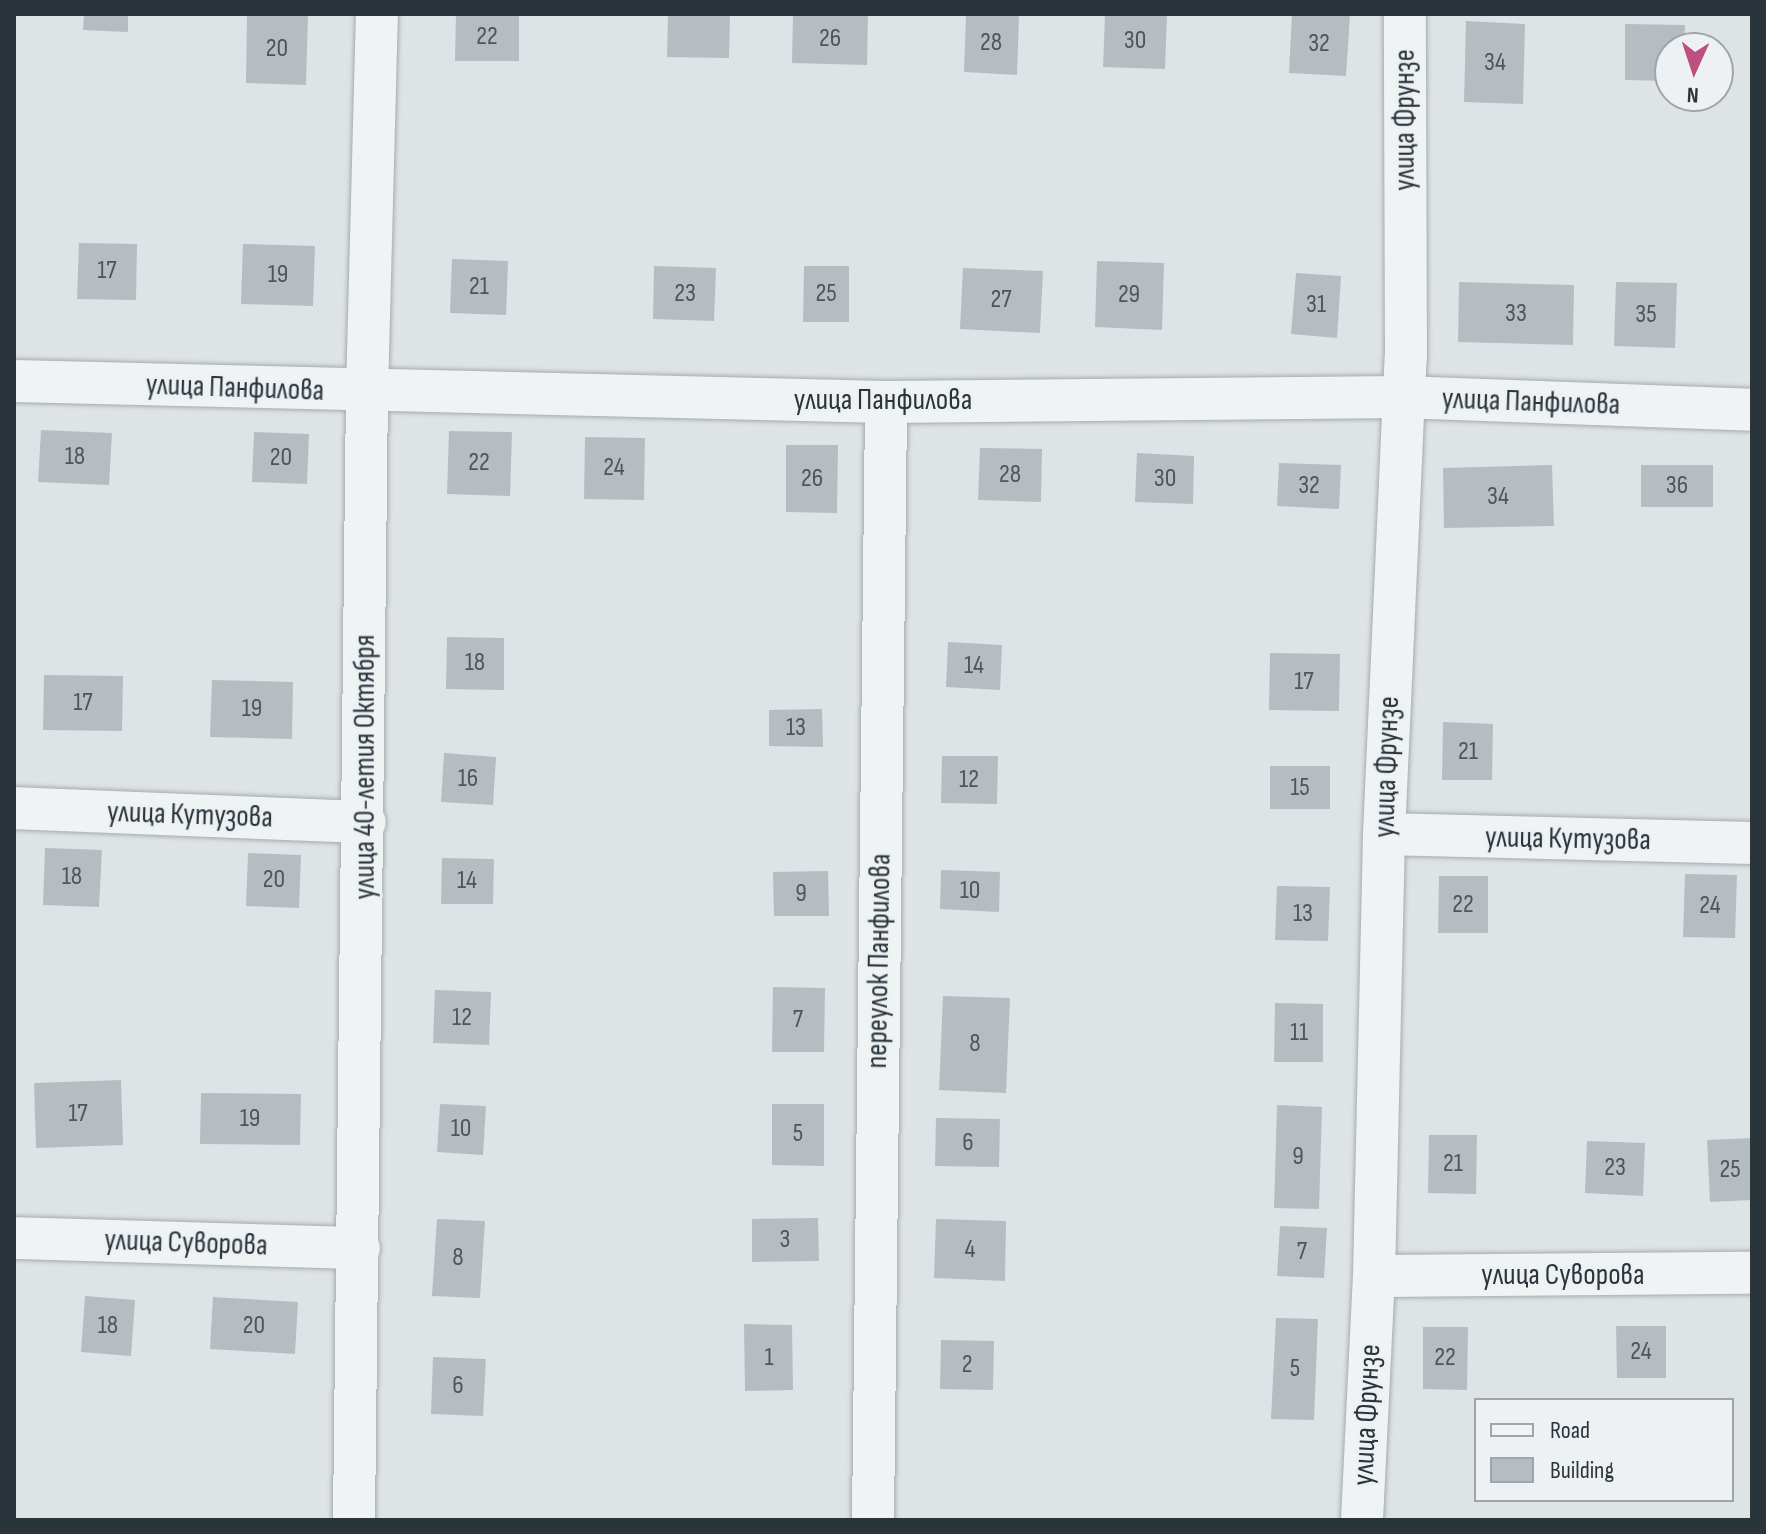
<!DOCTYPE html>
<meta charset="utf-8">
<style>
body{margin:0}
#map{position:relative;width:1766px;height:1534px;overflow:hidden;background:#dee3e6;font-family:"Sofia Sans Condensed",sans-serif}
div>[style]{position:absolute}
.building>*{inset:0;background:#b6bdc2}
.roads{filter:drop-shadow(0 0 2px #a4abaf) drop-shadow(0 0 2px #a4abaf)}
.street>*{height:42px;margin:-21px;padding:0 21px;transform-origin:21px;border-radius:21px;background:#f0f3f4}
span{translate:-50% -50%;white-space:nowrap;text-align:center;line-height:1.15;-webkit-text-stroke:6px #edf1f3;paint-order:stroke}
.number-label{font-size:26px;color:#4c565d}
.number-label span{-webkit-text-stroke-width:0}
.street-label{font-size:30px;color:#29343b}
.frame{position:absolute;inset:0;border:16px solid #29343b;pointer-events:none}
.legend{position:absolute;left:1474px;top:1398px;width:260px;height:104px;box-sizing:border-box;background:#edf1f3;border:2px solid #9fa5a9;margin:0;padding:10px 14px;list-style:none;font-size:24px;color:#29343b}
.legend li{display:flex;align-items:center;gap:16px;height:40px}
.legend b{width:40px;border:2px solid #9fa5a9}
.north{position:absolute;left:1654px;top:32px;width:80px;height:80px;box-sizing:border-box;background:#edf1f3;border:2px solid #9fa5a9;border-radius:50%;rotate:183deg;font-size:22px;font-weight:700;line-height:32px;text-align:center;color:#29343b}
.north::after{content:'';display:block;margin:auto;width:28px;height:36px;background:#be4f7e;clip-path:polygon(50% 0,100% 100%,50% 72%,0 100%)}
</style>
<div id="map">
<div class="building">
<i style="clip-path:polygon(84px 14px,128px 14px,128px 32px,83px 30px)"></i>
<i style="clip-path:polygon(247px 14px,308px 14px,306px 85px,246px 83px)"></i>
<i style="clip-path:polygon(456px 14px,519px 14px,519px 61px,455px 61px)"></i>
<i style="clip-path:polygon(668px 14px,730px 14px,729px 58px,667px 57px)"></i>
<i style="clip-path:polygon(793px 14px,868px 14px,867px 65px,792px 63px)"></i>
<i style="clip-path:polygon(966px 14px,1019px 14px,1017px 75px,964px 72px)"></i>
<i style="clip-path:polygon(1105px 14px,1167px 14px,1165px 69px,1103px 67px)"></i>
<i style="clip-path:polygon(1292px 14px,1350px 15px,1346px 76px,1289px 73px)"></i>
<i style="clip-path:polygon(1466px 21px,1525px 24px,1523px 104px,1464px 102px)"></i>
<i style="clip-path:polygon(1625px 24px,1685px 25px,1684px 48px,1670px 48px,1670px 81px,1625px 80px)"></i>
<i style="clip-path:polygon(79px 243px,137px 244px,136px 300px,77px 299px)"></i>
<i style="clip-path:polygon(243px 244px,315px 246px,313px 306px,241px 304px)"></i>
<i style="clip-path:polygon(452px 259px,508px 261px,506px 315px,450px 313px)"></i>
<i style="clip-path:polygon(1097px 261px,1164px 263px,1162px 330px,1095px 327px)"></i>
<i style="clip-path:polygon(654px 266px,716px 268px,714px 321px,653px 319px)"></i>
<i style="clip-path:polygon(804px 266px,849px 266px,849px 322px,803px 322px)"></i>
<i style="clip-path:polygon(963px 268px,1043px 271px,1040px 333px,960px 329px)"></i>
<i style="clip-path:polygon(1296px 273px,1341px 276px,1337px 338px,1291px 334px)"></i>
<i style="clip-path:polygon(1459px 282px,1574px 285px,1573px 345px,1458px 342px)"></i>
<i style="clip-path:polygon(1616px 282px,1677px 283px,1675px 348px,1614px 346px)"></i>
<i style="clip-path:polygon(41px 430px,112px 433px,109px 485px,38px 482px)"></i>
<i style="clip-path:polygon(449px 431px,512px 432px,510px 496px,447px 494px)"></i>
<i style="clip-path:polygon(254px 432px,309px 434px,307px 484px,252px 482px)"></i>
<i style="clip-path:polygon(585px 437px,645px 438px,644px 500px,584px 499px)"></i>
<i style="clip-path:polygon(786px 445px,838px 445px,837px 513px,786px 512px)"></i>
<i style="clip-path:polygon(980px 448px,1042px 449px,1041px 502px,978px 500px)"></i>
<i style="clip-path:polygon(1137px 453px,1194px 456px,1193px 504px,1135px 502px)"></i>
<i style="clip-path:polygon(1279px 463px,1341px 465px,1339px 509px,1277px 506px)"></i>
<i style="clip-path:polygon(1552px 465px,1554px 526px,1444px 528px,1443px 468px)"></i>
<i style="clip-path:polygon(1641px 465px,1713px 465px,1713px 507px,1641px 507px)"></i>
<i style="clip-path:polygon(447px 637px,504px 638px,504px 690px,446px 689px)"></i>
<i style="clip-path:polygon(948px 642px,1002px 645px,1000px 690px,946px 687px)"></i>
<i style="clip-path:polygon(1270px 653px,1340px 654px,1339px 711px,1269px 710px)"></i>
<i style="clip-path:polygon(44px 675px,123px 676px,122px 731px,43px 730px)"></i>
<i style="clip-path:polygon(212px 680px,293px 682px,292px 739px,210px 737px)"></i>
<i style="clip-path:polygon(822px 709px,823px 747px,769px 746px,769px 710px)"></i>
<i style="clip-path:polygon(1443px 722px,1493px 724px,1492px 780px,1442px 780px)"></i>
<i style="clip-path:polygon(444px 753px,496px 757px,493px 805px,441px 802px)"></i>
<i style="clip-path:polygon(942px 756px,998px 756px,997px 804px,941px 803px)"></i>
<i style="clip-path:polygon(1270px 766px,1330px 766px,1330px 809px,1270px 809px)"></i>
<i style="clip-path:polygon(45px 848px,102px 850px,99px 907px,43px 905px)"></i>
<i style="clip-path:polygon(248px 853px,301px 855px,299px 908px,246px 906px)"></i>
<i style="clip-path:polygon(442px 858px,494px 859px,493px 904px,441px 904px)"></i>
<i style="clip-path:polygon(941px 870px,1000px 872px,999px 912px,940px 909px)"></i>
<i style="clip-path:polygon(828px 871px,829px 916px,774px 916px,773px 872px)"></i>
<i style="clip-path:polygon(1685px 874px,1737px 875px,1735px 938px,1683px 937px)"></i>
<i style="clip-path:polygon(1439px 876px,1488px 876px,1488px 933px,1438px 933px)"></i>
<i style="clip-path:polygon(1277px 886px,1330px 887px,1328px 941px,1275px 940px)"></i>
<i style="clip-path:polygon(773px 987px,825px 988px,824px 1052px,772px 1052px)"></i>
<i style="clip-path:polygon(435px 990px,491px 992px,489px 1045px,433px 1043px)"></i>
<i style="clip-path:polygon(943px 996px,1010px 998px,1006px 1093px,939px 1090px)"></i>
<i style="clip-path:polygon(1275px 1003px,1323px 1004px,1323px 1062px,1274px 1062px)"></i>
<i style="clip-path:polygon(121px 1080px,123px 1145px,36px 1148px,34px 1083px)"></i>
<i style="clip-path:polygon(201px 1093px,301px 1094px,300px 1145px,200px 1144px)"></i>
<i style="clip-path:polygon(440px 1104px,486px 1106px,483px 1155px,437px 1152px)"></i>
<i style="clip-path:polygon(772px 1104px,824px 1104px,824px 1166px,772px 1165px)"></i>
<i style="clip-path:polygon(1277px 1105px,1322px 1107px,1319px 1209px,1274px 1208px)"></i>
<i style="clip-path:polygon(936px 1118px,1000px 1119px,999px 1167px,935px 1166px)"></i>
<i style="clip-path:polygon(1429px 1135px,1477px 1135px,1476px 1194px,1428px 1193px)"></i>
<i style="clip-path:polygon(1752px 1138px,1752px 1200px,1710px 1202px,1707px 1140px)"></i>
<i style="clip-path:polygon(1587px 1141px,1645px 1143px,1643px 1196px,1585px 1193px)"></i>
<i style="clip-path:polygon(818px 1218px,819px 1261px,752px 1262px,752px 1219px)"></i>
<i style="clip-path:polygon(437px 1219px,485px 1221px,480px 1298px,432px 1296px)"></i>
<i style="clip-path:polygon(936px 1219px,1006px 1221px,1005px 1281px,934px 1278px)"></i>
<i style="clip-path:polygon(1280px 1226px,1327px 1228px,1324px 1278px,1277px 1276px)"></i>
<i style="clip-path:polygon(85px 1296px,135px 1300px,131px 1356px,81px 1352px)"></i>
<i style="clip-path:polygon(213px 1297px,298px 1302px,295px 1354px,210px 1349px)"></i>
<i style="clip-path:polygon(1276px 1318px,1318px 1319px,1314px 1420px,1271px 1419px)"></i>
<i style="clip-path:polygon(744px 1324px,792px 1325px,793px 1390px,745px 1391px)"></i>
<i style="clip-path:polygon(1616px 1326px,1666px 1326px,1666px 1378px,1617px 1378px)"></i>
<i style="clip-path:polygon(1423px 1327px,1468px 1327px,1467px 1390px,1423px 1389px)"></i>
<i style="clip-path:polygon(941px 1340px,994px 1341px,993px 1390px,940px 1389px)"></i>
<i style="clip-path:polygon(433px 1357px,486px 1359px,483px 1416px,431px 1414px)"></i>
</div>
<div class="roads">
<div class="street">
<i style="left:14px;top:381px;width:872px;rotate:1.38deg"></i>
<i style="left:886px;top:402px;width:516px;rotate:-0.56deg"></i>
<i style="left:1402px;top:397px;width:350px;rotate:2.1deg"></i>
<i style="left:14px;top:808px;width:351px;rotate:2.3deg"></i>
<i style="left:1384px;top:834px;width:368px;rotate:1.4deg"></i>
<i style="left:14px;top:1238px;width:345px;rotate:1.7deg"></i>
<i style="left:1374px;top:1276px;width:378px;rotate:-0.5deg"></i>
<i style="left:354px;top:1520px;width:1128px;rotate:-89.34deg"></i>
<i style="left:367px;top:392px;width:378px;rotate:-88.5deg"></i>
<i style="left:873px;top:1520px;width:1118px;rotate:-89.33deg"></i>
<i style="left:1362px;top:1520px;width:244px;rotate:-87.2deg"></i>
<i style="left:1374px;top:1276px;width:442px;rotate:-88.7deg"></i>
<i style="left:1384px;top:834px;width:478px;rotate:-87.4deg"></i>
<i style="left:1406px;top:357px;width:343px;rotate:-90.2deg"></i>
</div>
</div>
<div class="number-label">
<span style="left:487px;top:37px">22</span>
<span style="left:830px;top:39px">26</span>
<span style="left:1135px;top:41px">30</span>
<span style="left:991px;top:43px">28</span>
<span style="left:1319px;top:44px">32</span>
<span style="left:277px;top:49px">20</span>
<span style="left:1495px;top:63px">34</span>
<span style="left:107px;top:271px">17</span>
<span style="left:278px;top:275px">19</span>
<span style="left:479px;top:287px">21</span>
<span style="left:685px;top:294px">23</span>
<span style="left:826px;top:294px">25</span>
<span style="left:1129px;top:295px">29</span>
<span style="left:1001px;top:300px">27</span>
<span style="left:1316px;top:305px">31</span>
<span style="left:1516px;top:314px">33</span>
<span style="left:1646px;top:315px">35</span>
<span style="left:75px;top:457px">18</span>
<span style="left:281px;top:458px">20</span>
<span style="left:479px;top:463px">22</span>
<span style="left:614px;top:468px">24</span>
<span style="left:1010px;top:475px">28</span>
<span style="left:812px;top:479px">26</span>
<span style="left:1165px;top:479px">30</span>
<span style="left:1309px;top:486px">32</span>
<span style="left:1677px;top:486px">36</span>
<span style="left:1498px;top:497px">34</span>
<span style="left:475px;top:663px">18</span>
<span style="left:974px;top:666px">14</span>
<span style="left:1304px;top:682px">17</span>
<span style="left:83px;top:703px">17</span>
<span style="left:252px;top:709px">19</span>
<span style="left:796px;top:728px">13</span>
<span style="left:1468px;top:752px">21</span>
<span style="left:468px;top:779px">16</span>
<span style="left:969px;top:780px">12</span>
<span style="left:1300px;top:788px">15</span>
<span style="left:72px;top:877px">18</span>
<span style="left:274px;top:880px">20</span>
<span style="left:467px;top:881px">14</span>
<span style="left:970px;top:891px">10</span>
<span style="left:801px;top:894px">9</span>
<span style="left:1463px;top:905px">22</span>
<span style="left:1710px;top:906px">24</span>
<span style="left:1303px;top:914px">13</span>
<span style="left:462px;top:1018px">12</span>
<span style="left:798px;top:1020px">7</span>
<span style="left:1299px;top:1033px">11</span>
<span style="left:975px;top:1044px">8</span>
<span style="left:78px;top:1114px">17</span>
<span style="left:250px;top:1119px">19</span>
<span style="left:461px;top:1129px">10</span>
<span style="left:798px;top:1134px">5</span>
<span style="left:968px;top:1143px">6</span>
<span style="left:1298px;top:1157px">9</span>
<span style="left:1453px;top:1164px">21</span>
<span style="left:1615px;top:1168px">23</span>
<span style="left:1730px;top:1170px">25</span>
<span style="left:785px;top:1240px">3</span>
<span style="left:970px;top:1250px">4</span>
<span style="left:1302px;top:1252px">7</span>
<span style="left:458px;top:1258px">8</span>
<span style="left:108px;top:1326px">18</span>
<span style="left:254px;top:1326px">20</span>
<span style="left:1641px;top:1352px">24</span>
<span style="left:769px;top:1358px">1</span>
<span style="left:1445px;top:1358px">22</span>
<span style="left:967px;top:1365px">2</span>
<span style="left:1295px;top:1369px">5</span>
<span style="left:458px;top:1386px">6</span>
</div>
<div class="street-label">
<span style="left:1405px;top:120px;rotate:-90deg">улица Фрунзе</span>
<span style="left:235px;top:388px;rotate:2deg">улица Панфилова</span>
<span style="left:883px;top:400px">улица Панфилова</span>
<span style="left:1531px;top:402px;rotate:2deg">улица Панфилова</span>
<span style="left:365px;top:767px;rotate:-90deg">улица 40-летия Октября</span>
<span style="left:1387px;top:767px;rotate:-88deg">улица Фрунзе</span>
<span style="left:190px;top:815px;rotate:2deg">улица Кутузова</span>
<span style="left:1568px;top:839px;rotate:1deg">улица Кутузова</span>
<span style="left:879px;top:961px;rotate:-89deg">переулок Панфилова</span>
<span style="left:186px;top:1243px;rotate:2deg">улица Суворова</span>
<span style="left:1563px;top:1275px">улица Суворова</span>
<span style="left:1367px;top:1415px;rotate:-87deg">улица Фрунзе</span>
</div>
<div class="frame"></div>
<ul class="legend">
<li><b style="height:10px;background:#f0f3f4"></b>Road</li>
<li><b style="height:22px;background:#b6bdc2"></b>Building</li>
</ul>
<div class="north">N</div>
</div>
